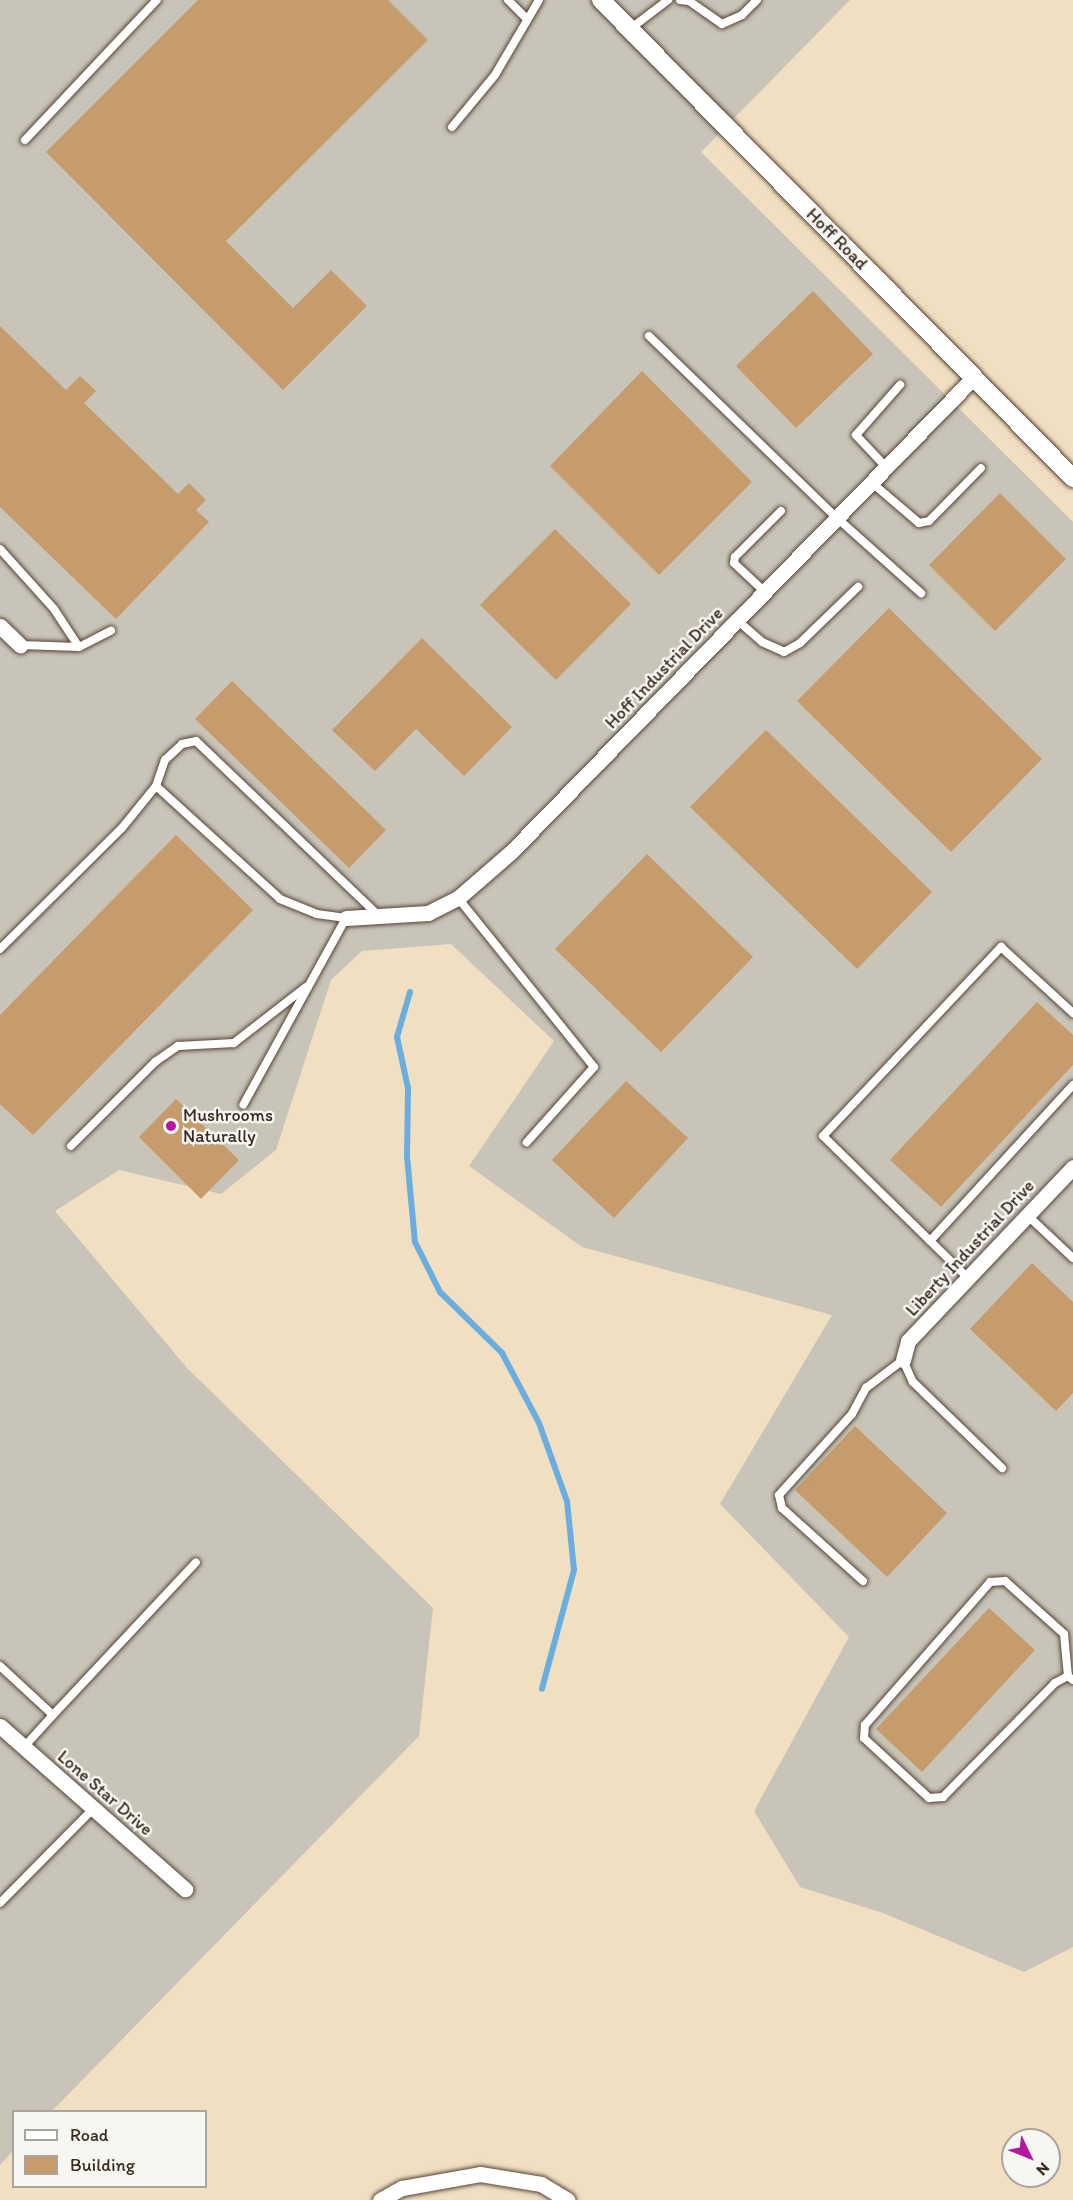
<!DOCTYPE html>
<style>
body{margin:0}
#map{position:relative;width:1073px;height:2200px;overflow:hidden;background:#f1dfc2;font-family:Itim,sans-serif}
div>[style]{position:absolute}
.industrial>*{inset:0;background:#c8c4b8}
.stream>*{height:6px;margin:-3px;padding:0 3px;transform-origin:3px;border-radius:3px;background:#6aaedf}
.building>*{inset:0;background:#c69c6c}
.roads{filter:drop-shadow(0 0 2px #564537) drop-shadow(0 0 2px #564537)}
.service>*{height:8px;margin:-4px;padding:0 4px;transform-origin:4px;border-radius:4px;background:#fff}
.minor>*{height:15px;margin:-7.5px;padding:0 7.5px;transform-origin:7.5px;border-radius:7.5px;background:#fff}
.tertiary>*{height:18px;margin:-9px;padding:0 9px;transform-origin:9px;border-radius:9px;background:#fff}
.dots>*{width:16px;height:16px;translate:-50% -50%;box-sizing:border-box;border:3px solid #f6f6f2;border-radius:50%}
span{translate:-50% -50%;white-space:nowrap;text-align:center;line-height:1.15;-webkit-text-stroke:5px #f6f6f2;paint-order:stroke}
.street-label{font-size:18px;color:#3b2a1e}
.poi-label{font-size:18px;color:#3b2a1e}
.left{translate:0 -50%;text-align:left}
.legend{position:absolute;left:12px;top:2110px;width:195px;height:78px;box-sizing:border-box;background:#f6f6f2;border:2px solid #aba49d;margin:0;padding:8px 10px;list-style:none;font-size:18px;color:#3b2a1e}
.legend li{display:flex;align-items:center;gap:12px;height:30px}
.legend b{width:30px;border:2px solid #aba49d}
.north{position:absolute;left:1001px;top:2128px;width:60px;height:60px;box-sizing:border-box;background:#f6f6f2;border:2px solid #aba49d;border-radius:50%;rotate:133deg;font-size:16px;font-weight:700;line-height:24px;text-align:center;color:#3b2a1e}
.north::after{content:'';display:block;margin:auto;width:21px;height:27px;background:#b5179e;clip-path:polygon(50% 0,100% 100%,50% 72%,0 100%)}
</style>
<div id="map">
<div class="industrial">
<i style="clip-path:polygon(0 0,850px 0,701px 152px,1073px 522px,1073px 1947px,1024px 1972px,883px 1913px,800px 1887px,754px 1811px,849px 1637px,720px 1504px,832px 1315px,582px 1247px,469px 1166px,554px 1041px,451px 944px,362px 951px,331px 980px,276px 1150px,221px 1194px,119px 1170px,55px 1211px,187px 1368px,433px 1608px,419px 1736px,52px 2111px,14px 2112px,13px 2151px,0 2165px)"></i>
</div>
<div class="stream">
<i style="left:410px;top:992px;width:47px;rotate:106.1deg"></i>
<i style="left:397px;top:1037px;width:52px;rotate:77.8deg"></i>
<i style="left:408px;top:1088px;width:68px;rotate:90.8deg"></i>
<i style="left:407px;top:1156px;width:86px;rotate:84.7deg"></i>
<i style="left:415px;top:1242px;width:56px;rotate:63.4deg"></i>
<i style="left:440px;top:1292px;width:87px;rotate:44.5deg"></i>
<i style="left:502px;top:1353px;width:79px;rotate:62.1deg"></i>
<i style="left:539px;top:1423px;width:83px;rotate:70.3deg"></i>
<i style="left:567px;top:1501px;width:69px;rotate:84.2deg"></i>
<i style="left:574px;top:1570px;width:123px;rotate:105.1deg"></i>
</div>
<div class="building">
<i style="clip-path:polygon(198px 0,388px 0,428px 40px,226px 241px,293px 308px,331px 270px,367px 306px,283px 390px,46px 152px)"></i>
<i style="clip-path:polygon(813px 291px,873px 354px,796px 428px,736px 366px)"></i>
<i style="clip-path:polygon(0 326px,66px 390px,80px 376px,96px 391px,84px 403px,178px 494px,189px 483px,206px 500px,196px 510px,209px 522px,116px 619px,0 507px)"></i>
<i style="clip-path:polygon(642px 371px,752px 482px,659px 575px,550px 466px)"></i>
<i style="clip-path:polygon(1000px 493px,1066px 559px,995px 631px,929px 565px)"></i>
<i style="clip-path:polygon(555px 529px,631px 604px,556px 680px,480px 605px)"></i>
<i style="clip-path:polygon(889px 608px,1042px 759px,951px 852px,797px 701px)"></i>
<i style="clip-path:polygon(422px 638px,512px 727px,464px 776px,416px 729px,375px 771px,332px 730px)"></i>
<i style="clip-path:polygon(232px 681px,386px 830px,349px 868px,195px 719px)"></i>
<i style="clip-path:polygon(766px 730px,932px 892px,857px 969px,690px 807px)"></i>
<i style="clip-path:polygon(176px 835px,253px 910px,33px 1135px,0 1104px,0 1015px)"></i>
<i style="clip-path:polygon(647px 854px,753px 957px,661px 1052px,555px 949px)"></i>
<i style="clip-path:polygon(1037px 1002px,1073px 1035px,1073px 1065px,941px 1207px,890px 1160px)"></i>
<i style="clip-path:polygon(626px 1081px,688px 1138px,614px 1218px,552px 1160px)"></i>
<i style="clip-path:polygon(176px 1099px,239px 1160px,201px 1199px,139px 1137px)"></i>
<i style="clip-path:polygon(1032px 1263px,1073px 1302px,1073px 1393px,1056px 1411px,970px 1329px)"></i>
<i style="clip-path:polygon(855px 1426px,947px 1513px,887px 1577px,795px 1490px)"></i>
<i style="clip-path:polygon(989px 1608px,1035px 1650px,922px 1772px,876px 1729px)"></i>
</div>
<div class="roads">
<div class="service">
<i style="left:508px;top:0;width:27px;rotate:45deg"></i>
<i style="left:680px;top:0;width:9px;rotate:6deg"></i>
<i style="left:689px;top:1px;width:40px;rotate:34.9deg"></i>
<i style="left:722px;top:24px;width:22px;rotate:-24deg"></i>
<i style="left:742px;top:15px;width:21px;rotate:-45deg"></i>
<i style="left:630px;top:29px;width:48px;rotate:-37.3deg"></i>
<i style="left:452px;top:127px;width:67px;rotate:-50.4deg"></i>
<i style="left:495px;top:75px;width:87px;rotate:-59.6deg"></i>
<i style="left:25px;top:140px;width:192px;rotate:-46.7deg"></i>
<i style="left:649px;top:336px;width:262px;rotate:44.1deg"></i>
<i style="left:837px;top:518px;width:113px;rotate:41.8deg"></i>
<i style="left:886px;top:467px;width:44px;rotate:-133.2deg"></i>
<i style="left:856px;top:435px;width:67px;rotate:-48.7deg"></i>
<i style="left:871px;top:482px;width:63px;rotate:40.5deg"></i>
<i style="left:919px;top:523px;width:10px;rotate:-11deg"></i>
<i style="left:929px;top:521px;width:74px;rotate:-45.5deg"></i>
<i style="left:0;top:549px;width:81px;rotate:48deg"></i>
<i style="left:54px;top:609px;width:45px;rotate:56.7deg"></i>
<i style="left:765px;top:592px;width:42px;rotate:-136.9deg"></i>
<i style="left:734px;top:563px;width:6px;rotate:-81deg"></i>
<i style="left:735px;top:557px;width:65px;rotate:-45deg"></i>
<i style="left:737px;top:620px;width:33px;rotate:41deg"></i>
<i style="left:762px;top:642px;width:24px;rotate:24deg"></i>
<i style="left:784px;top:652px;width:18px;rotate:-29deg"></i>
<i style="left:800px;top:643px;width:81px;rotate:-44deg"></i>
<i style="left:20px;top:645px;width:59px;rotate:1.9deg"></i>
<i style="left:79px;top:647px;width:36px;rotate:-27deg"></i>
<i style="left:156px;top:786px;width:168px;rotate:42.3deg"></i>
<i style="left:280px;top:899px;width:40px;rotate:22deg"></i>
<i style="left:317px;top:914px;width:29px;rotate:8deg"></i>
<i style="left:346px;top:918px;width:213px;rotate:118.8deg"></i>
<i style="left:458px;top:898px;width:217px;rotate:51.2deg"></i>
<i style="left:594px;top:1067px;width:101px;rotate:131.8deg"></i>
<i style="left:0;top:949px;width:172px;rotate:-44.8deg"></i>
<i style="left:122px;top:828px;width:54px;rotate:-51deg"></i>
<i style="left:156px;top:786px;width:28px;rotate:-71deg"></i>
<i style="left:165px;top:760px;width:23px;rotate:-43deg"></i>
<i style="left:182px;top:744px;width:14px;rotate:-12deg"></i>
<i style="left:196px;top:741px;width:253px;rotate:43.7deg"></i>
<i style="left:71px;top:1146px;width:119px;rotate:-45deg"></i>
<i style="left:155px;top:1062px;width:28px;rotate:-35deg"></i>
<i style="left:178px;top:1046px;width:56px;rotate:-3.1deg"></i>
<i style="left:234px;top:1043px;width:91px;rotate:-37.9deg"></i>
<i style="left:1027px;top:1215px;width:63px;rotate:43.1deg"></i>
<i style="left:930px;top:1241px;width:212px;rotate:-47.5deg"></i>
<i style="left:968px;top:1278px;width:203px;rotate:-135.6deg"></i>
<i style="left:823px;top:1136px;width:260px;rotate:-46.7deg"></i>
<i style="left:1001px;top:947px;width:98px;rotate:42.5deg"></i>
<i style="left:863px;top:1581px;width:109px;rotate:-138deg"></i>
<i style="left:782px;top:1508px;width:13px;rotate:-103deg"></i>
<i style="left:779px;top:1495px;width:109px;rotate:-48deg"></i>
<i style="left:852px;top:1414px;width:30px;rotate:-62deg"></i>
<i style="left:866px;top:1388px;width:46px;rotate:-37.1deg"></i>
<i style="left:903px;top:1360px;width:24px;rotate:66deg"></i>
<i style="left:913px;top:1382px;width:124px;rotate:44deg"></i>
<i style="left:0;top:1666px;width:72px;rotate:42.8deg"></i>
<i style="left:53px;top:1715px;width:43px;rotate:132.2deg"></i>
<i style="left:1068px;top:1676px;width:15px;rotate:152deg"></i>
<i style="left:1055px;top:1683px;width:160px;rotate:134.5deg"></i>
<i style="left:943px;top:1797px;width:14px;rotate:176deg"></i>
<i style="left:929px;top:1798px;width:88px;rotate:-137.3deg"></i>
<i style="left:864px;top:1738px;width:13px;rotate:-86deg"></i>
<i style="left:865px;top:1725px;width:190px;rotate:-48.8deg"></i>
<i style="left:990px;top:1582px;width:15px;rotate:-4deg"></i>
<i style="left:1005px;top:1581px;width:79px;rotate:41.9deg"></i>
<i style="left:1064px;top:1634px;width:42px;rotate:84.6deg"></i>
<i style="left:1068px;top:1676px;width:6px;rotate:39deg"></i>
<i style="left:53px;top:1715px;width:209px;rotate:-46.9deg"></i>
<i style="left:0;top:1903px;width:132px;rotate:-45.3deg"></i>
</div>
<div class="minor">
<i style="left:0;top:626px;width:28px;rotate:44deg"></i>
<i style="left:346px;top:918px;width:82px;rotate:-3.5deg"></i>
<i style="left:428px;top:913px;width:34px;rotate:-27deg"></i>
<i style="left:458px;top:898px;width:70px;rotate:-41deg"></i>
<i style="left:511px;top:852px;width:663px;rotate:-45.73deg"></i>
<i style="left:903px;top:1360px;width:20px;rotate:-75deg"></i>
<i style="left:908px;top:1341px;width:240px;rotate:-46.5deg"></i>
<i style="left:0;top:1726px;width:247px;rotate:41.4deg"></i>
<i style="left:380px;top:2200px;width:25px;rotate:-29deg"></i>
<i style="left:402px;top:2188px;width:79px;rotate:-10.2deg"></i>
<i style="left:480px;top:2174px;width:62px;rotate:9.3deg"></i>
<i style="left:541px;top:2184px;width:31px;rotate:31deg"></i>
</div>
<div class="tertiary">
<i style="left:601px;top:0;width:672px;rotate:45.36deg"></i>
</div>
</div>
<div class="dots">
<i style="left:171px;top:1126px;background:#b5179e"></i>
</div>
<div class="street-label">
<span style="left:837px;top:239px;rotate:45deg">Hoff Road</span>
<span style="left:664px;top:668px;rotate:-46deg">Hoff Industrial Drive</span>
<span style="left:970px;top:1248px;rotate:-47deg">Liberty Industrial Drive</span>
<span style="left:105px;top:1793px;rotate:41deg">Lone Star Drive</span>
</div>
<div class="poi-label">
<span class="left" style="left:183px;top:1126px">Mushrooms<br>Naturally</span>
</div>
<ul class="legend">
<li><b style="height:8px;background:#fff"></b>Road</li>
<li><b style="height:16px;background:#c69c6c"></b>Building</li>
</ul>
<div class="north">N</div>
</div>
